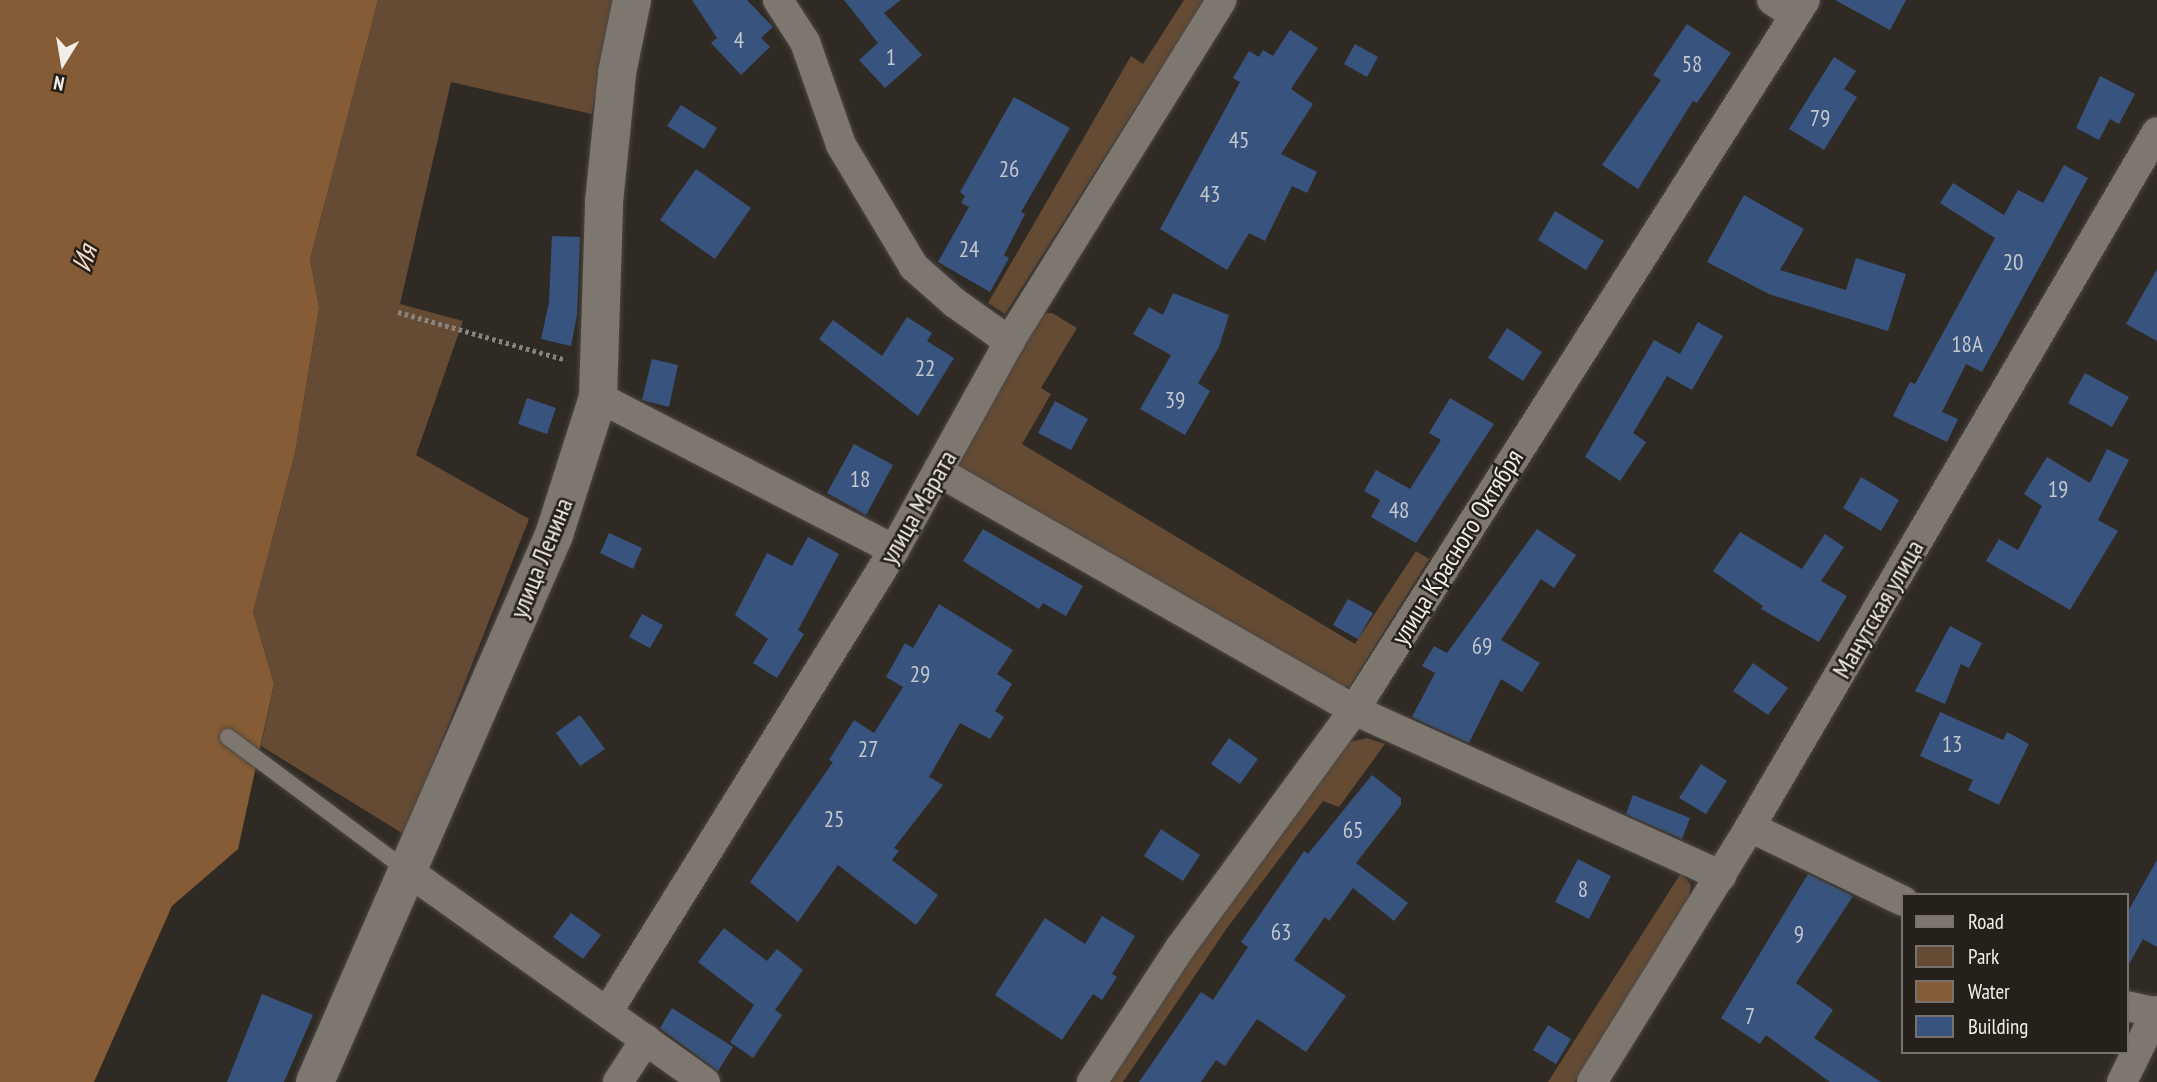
<!DOCTYPE html>
<meta charset="utf-8">
<style>
body{margin:0}
#map{position:relative;width:2157px;height:1082px;overflow:hidden;background:#302a24;font-family:"PT Sans Narrow",sans-serif}
div>[style]{position:absolute}
.green>*{inset:0;background:#654b33}
.water>*{inset:0;background:#855c35}
.building>*{inset:0;background:#38547e}
.path>*{height:4.5px;margin-top:-2.25px;transform-origin:0;background:repeating-linear-gradient(90deg,#89837e 0 3.5px,transparent 0 7px)}
.roads{filter:drop-shadow(0 0 2px #4c4743) drop-shadow(0 0 2px #4c4743)}
.lane>*{height:16px;margin:-8px;padding:0 8px;transform-origin:8px;border-radius:8px;background:#7e7770}
.street>*{height:30px;margin:-15px;padding:0 15px;transform-origin:15px;border-radius:15px;background:#7e7770}
.secondary>*{height:38px;margin:-19px;padding:0 19px;transform-origin:19px;border-radius:19px;background:#7e7770}
span{translate:-50% -50%;white-space:nowrap;text-align:center;line-height:1.15;-webkit-text-stroke:5px #26201b;paint-order:stroke}
.number-label{font-size:23px;color:#c3c7ce}
.number-label span{-webkit-text-stroke-width:0}
.street-label{font-size:26px;color:#f1ede9}
.water-label{font-size:28px;color:#f6dbc4;font-style:italic}
.legend{position:absolute;left:1901px;top:893px;width:228px;height:161px;box-sizing:border-box;background:#26201b;border:2px solid #77726d;margin:0;padding:9px 12px;list-style:none;font-size:21px;color:#f1ede9}
.legend li{display:flex;align-items:center;gap:14px;height:35px}
.legend b{width:35px;border:2px solid #77726d}
.north{position:absolute;left:28px;top:28px;width:70px;height:70px;-webkit-text-stroke:5px #26201b;paint-order:stroke;rotate:191deg;font-size:19px;font-weight:700;line-height:28px;text-align:center;color:#f1ede9}
.north::after{content:'';display:block;margin:auto;width:24px;height:32px;background:#f1ede9;clip-path:polygon(50% 0,100% 100%,50% 72%,0 100%)}
</style>
<div id="map">
<div class="green">
<i style="clip-path:polygon(378px 0,613px 0,592px 114px,451px 82px,400px 304px,463px 321px,416px 455px,529px 519px,405px 835px,261px 746px,274px 684px,253px 612px,295px 453px,319px 308px,310px 259px)"></i>
<i style="clip-path:polygon(1184px 0,1204px 0,1005px 314px,988px 303px,1131px 56px,1143px 64px)"></i>
<i style="clip-path:polygon(1041px 313px,1052px 313px,1077px 328px,1041px 388px,1051px 394px,1022px 444px,1355px 644px,1416px 551px,1429px 559px,1350px 686px,1338px 688px,957px 466px)"></i>
<i style="clip-path:polygon(1367px 738px,1385px 744px,1339px 807px,1323px 801px,1227px 928px,1123px 1082px,1101px 1082px,1337px 745px)"></i>
<i style="clip-path:polygon(1681px 873px,1691px 885px,1686px 912px,1575px 1082px,1548px 1082px)"></i>
</div>
<div class="water">
<i style="clip-path:polygon(0 0,378px 0,310px 259px,319px 308px,295px 453px,253px 612px,274px 684px,238px 849px,172px 906px,94px 1082px,0 1082px)"></i>
</div>
<div class="building">
<i style="clip-path:polygon(692px 0,747px 0,773px 27px,761px 38px,770px 47px,741px 75px,711px 43px,717px 38px)"></i>
<i style="clip-path:polygon(844px 0,901px 0,884px 13px,922px 55px,885px 88px,859px 60px,878px 43px)"></i>
<i style="clip-path:polygon(1835px 0,1906px 0,1890px 30px)"></i>
<i style="clip-path:polygon(1687px 24px,1731px 53px,1697px 103px,1693px 101px,1638px 189px,1602px 165px,1661px 80px,1653px 75px)"></i>
<i style="clip-path:polygon(1290px 30px,1318px 48px,1291px 89px,1313px 104px,1281px 154px,1317px 172px,1307px 193px,1292px 186px,1265px 241px,1249px 233px,1227px 270px,1160px 229px,1240px 82px,1233px 78px,1249px 51px,1259px 57px,1263px 50px,1273px 56px)"></i>
<i style="clip-path:polygon(1355px 44px,1378px 57px,1367px 77px,1344px 64px)"></i>
<i style="clip-path:polygon(1834px 57px,1856px 71px,1844px 89px,1857px 97px,1824px 150px,1789px 129px)"></i>
<i style="clip-path:polygon(2100px 76px,2135px 94px,2119px 124px,2110px 119px,2099px 140px,2076px 128px)"></i>
<i style="clip-path:polygon(1014px 97px,1070px 128px,1021px 212px,1025px 214px,1004px 255px,1009px 258px,990px 292px,938px 262px,969px 207px,961px 203px,965px 196px,960px 192px)"></i>
<i style="clip-path:polygon(681px 105px,717px 128px,704px 149px,667px 126px)"></i>
<i style="clip-path:polygon(2064px 165px,2088px 178px,1982px 372px,1966px 364px,1942px 412px,1958px 419px,1947px 442px,1893px 416px,1910px 382px,1915px 384px,1995px 238px,1940px 203px,1953px 183px,2004px 215px,2018px 190px,2043px 203px)"></i>
<i style="clip-path:polygon(696px 169px,751px 208px,715px 259px,660px 220px)"></i>
<i style="clip-path:polygon(1744px 195px,1804px 229px,1780px 270px,1846px 290px,1856px 258px,1906px 274px,1888px 331px,1769px 294px,1707px 262px)"></i>
<i style="clip-path:polygon(1555px 211px,1604px 241px,1586px 270px,1538px 240px)"></i>
<i style="clip-path:polygon(552px 236px,580px 237px,577px 315px,571px 346px,541px 339px,549px 302px)"></i>
<i style="clip-path:polygon(2157px 269px,2157px 341px,2126px 324px)"></i>
<i style="clip-path:polygon(1173px 293px,1229px 315px,1219px 347px,1198px 383px,1210px 391px,1185px 435px,1140px 409px,1171px 355px,1133px 334px,1149px 307px,1163px 315px)"></i>
<i style="clip-path:polygon(907px 317px,932px 333px,927px 341px,954px 358px,918px 416px,819px 339px,833px 320px,882px 356px)"></i>
<i style="clip-path:polygon(1698px 322px,1723px 336px,1692px 390px,1667px 376px,1633px 433px,1646px 442px,1620px 481px,1585px 457px,1654px 340px,1680px 354px)"></i>
<i style="clip-path:polygon(1507px 328px,1542px 352px,1523px 381px,1488px 358px)"></i>
<i style="clip-path:polygon(652px 359px,678px 365px,669px 407px,642px 400px)"></i>
<i style="clip-path:polygon(2085px 373px,2129px 397px,2112px 427px,2068px 403px)"></i>
<i style="clip-path:polygon(527px 398px,556px 408px,547px 434px,518px 424px)"></i>
<i style="clip-path:polygon(1450px 398px,1494px 424px,1416px 543px,1371px 517px,1380px 500px,1364px 491px,1376px 470px,1410px 489px,1441px 440px,1429px 433px)"></i>
<i style="clip-path:polygon(1055px 401px,1088px 419px,1071px 450px,1038px 433px)"></i>
<i style="clip-path:polygon(854px 444px,893px 465px,866px 515px,827px 493px)"></i>
<i style="clip-path:polygon(2107px 449px,2129px 460px,2098px 520px,2118px 531px,2070px 610px,1986px 561px,1999px 539px,2018px 550px,2042px 506px,2024px 494px,2047px 457px,2090px 483px)"></i>
<i style="clip-path:polygon(1861px 477px,1899px 500px,1881px 531px,1843px 508px)"></i>
<i style="clip-path:polygon(983px 529px,1083px 586px,1066px 616px,1043px 603px,1039px 609px,963px 561px)"></i>
<i style="clip-path:polygon(1537px 529px,1576px 555px,1554px 588px,1541px 579px,1501px 640px,1540px 663px,1522px 692px,1501px 679px,1469px 743px,1412px 717px,1435px 673px,1422px 666px,1434px 646px,1447px 653px)"></i>
<i style="clip-path:polygon(1740px 532px,1802px 569px,1825px 534px,1844px 547px,1821px 581px,1847px 596px,1819px 642px,1761px 609px,1763px 606px,1713px 571px)"></i>
<i style="clip-path:polygon(609px 533px,642px 548px,633px 569px,600px 553px)"></i>
<i style="clip-path:polygon(808px 537px,839px 554px,798px 630px,804px 634px,777px 678px,753px 663px,768px 639px,735px 615px,767px 553px,792px 566px)"></i>
<i style="clip-path:polygon(1348px 599px,1373px 613px,1358px 639px,1333px 625px)"></i>
<i style="clip-path:polygon(939px 604px,1013px 650px,997px 674px,1012px 684px,995px 711px,1004px 717px,990px 739px,960px 723px,929px 777px,943px 785px,894px 848px,899px 851px,892px 860px,938px 895px,916px 925px,838px 865px,798px 922px,750px 882px,833px 762px,829px 760px,854px 720px,874px 733px,903px 687px,886px 677px,905px 643px,913px 648px)"></i>
<i style="clip-path:polygon(642px 614px,663px 625px,650px 648px,629px 637px)"></i>
<i style="clip-path:polygon(1950px 626px,1982px 643px,1969px 668px,1961px 664px,1945px 704px,1915px 691px)"></i>
<i style="clip-path:polygon(1753px 663px,1788px 688px,1768px 715px,1733px 691px)"></i>
<i style="clip-path:polygon(1940px 712px,2003px 740px,2007px 732px,2029px 744px,1999px 805px,1968px 790px,1973px 780px,1920px 756px)"></i>
<i style="clip-path:polygon(580px 715px,605px 749px,580px 766px,556px 733px)"></i>
<i style="clip-path:polygon(1229px 738px,1258px 759px,1240px 784px,1211px 764px)"></i>
<i style="clip-path:polygon(1701px 764px,1727px 781px,1706px 814px,1679px 798px)"></i>
<i style="clip-path:polygon(1372px 775px,1401px 798px,1401px 805px,1356px 863px,1408px 903px,1394px 921px,1353px 888px,1329px 921px,1325px 917px,1294px 960px,1346px 996px,1306px 1052px,1257px 1019px,1225px 1066px,1216px 1060px,1201px 1082px,1139px 1082px,1201px 992px,1213px 1000px,1248px 947px,1241px 942px,1304px 851px,1308px 854px)"></i>
<i style="clip-path:polygon(1633px 795px,1690px 818px,1682px 839px,1626px 814px)"></i>
<i style="clip-path:polygon(1161px 829px,1200px 855px,1183px 881px,1144px 856px)"></i>
<i style="clip-path:polygon(1578px 859px,1611px 876px,1589px 919px,1555px 902px)"></i>
<i style="clip-path:polygon(2157px 860px,2157px 947px,2143px 939px,2127px 968px,2127px 913px)"></i>
<i style="clip-path:polygon(1808px 874px,1853px 896px,1796px 983px,1833px 1010px,1814px 1038px,1881px 1082px,1830px 1082px,1766px 1035px,1760px 1044px,1721px 1018px)"></i>
<i style="clip-path:polygon(571px 913px,601px 935px,583px 959px,553px 937px)"></i>
<i style="clip-path:polygon(1102px 916px,1135px 936px,1112px 974px,1117px 977px,1102px 1000px,1093px 994px,1062px 1040px,995px 995px,1045px 918px,1085px 944px)"></i>
<i style="clip-path:polygon(724px 928px,767px 961px,777px 949px,803px 970px,775px 1010px,782px 1015px,753px 1058px,730px 1042px,754px 1005px,698px 962px)"></i>
<i style="clip-path:polygon(262px 994px,313px 1015px,284px 1082px,227px 1082px)"></i>
<i style="clip-path:polygon(672px 1008px,733px 1047px,718px 1071px,660px 1028px)"></i>
<i style="clip-path:polygon(1548px 1025px,1571px 1039px,1556px 1064px,1533px 1050px)"></i>
</div>
<div class="path">
<i style="left:398px;top:312px;width:175px;rotate:15.9deg"></i>
</div>
<div class="roads">
<div class="lane">
<i style="left:228px;top:737px;width:221px;rotate:36.7deg"></i>
</div>
<div class="street">
<i style="left:778px;top:0;width:50px;rotate:57.3deg"></i>
<i style="left:805px;top:42px;width:109px;rotate:70.7deg"></i>
<i style="left:841px;top:145px;width:142px;rotate:59.1deg"></i>
<i style="left:914px;top:267px;width:55px;rotate:41.3deg"></i>
<i style="left:955px;top:303px;width:67px;rotate:35.3deg"></i>
<i style="left:1772px;top:0;width:27px;rotate:33deg"></i>
<i style="left:598px;top:397px;width:333px;rotate:27.3deg"></i>
<i style="left:939px;top:472px;width:478px;rotate:29.8deg"></i>
<i style="left:1354px;top:710px;width:403px;rotate:24.3deg"></i>
<i style="left:1750px;top:827px;width:170px;rotate:25.8deg"></i>
<i style="left:405px;top:869px;width:368px;rotate:35.4deg"></i>
<i style="left:2127px;top:1006px;width:31px;rotate:13deg"></i>
<i style="left:608px;top:1011px;width:543px;rotate:-58.18deg"></i>
<i style="left:894px;top:550px;width:249px;rotate:-61deg"></i>
<i style="left:1015px;top:332px;width:391px;rotate:-58.1deg"></i>
<i style="left:618px;top:1082px;width:51px;rotate:-56.9deg"></i>
<i style="left:1092px;top:1082px;width:160px;rotate:-56.7deg"></i>
<i style="left:1180px;top:948px;width:295px;rotate:-53.8deg"></i>
<i style="left:1354px;top:710px;width:841px;rotate:-57.58deg"></i>
<i style="left:1592px;top:1082px;width:300px;rotate:-58.2deg"></i>
<i style="left:1750px;top:827px;width:805px;rotate:-59.65deg"></i>
<i style="left:2122px;top:1082px;width:79px;rotate:-63.8deg"></i>
</div>
<div class="secondary">
<i style="left:315px;top:1082px;width:597px;rotate:-66.4deg"></i>
<i style="left:554px;top:535px;width:145px;rotate:-72.3deg"></i>
<i style="left:598px;top:397px;width:195px;rotate:-88.2deg"></i>
<i style="left:604px;top:202px;width:130px;rotate:-84.2deg"></i>
<i style="left:617px;top:73px;width:75px;rotate:-78.4deg"></i>
</div>
</div>
<div class="number-label">
<span style="left:739px;top:40px">4</span>
<span style="left:891px;top:57px">1</span>
<span style="left:1692px;top:64px">58</span>
<span style="left:1820px;top:118px">79</span>
<span style="left:1239px;top:140px">45</span>
<span style="left:1009px;top:169px">26</span>
<span style="left:1210px;top:194px">43</span>
<span style="left:969px;top:249px">24</span>
<span style="left:2013px;top:262px">20</span>
<span style="left:1967px;top:344px">18А</span>
<span style="left:925px;top:368px">22</span>
<span style="left:1175px;top:400px">39</span>
<span style="left:860px;top:479px">18</span>
<span style="left:2058px;top:489px">19</span>
<span style="left:1399px;top:510px">48</span>
<span style="left:1482px;top:646px">69</span>
<span style="left:920px;top:674px">29</span>
<span style="left:1952px;top:744px">13</span>
<span style="left:868px;top:749px">27</span>
<span style="left:834px;top:819px">25</span>
<span style="left:1353px;top:830px">65</span>
<span style="left:1583px;top:889px">8</span>
<span style="left:1281px;top:932px">63</span>
<span style="left:1799px;top:934px">9</span>
<span style="left:1750px;top:1016px">7</span>
</div>
<div class="street-label">
<span style="left:918px;top:507px;rotate:-60deg">улица Марата</span>
<span style="left:1457px;top:547px;rotate:-58deg">улица Красного Октября</span>
<span style="left:541px;top:558px;rotate:-68deg">улица Ленина</span>
<span style="left:1878px;top:609px;rotate:-60deg">Манутская улица</span>
</div>
<div class="water-label">
<span style="left:84px;top:258px;rotate:-72deg">Ия</span>
</div>
<ul class="legend">
<li><b style="height:9px;background:#7e7770"></b>Road</li>
<li><b style="height:19px;background:#654b33"></b>Park</li>
<li><b style="height:19px;background:#855c35"></b>Water</li>
<li><b style="height:19px;background:#38547e"></b>Building</li>
</ul>
<div class="north">N</div>
</div>
